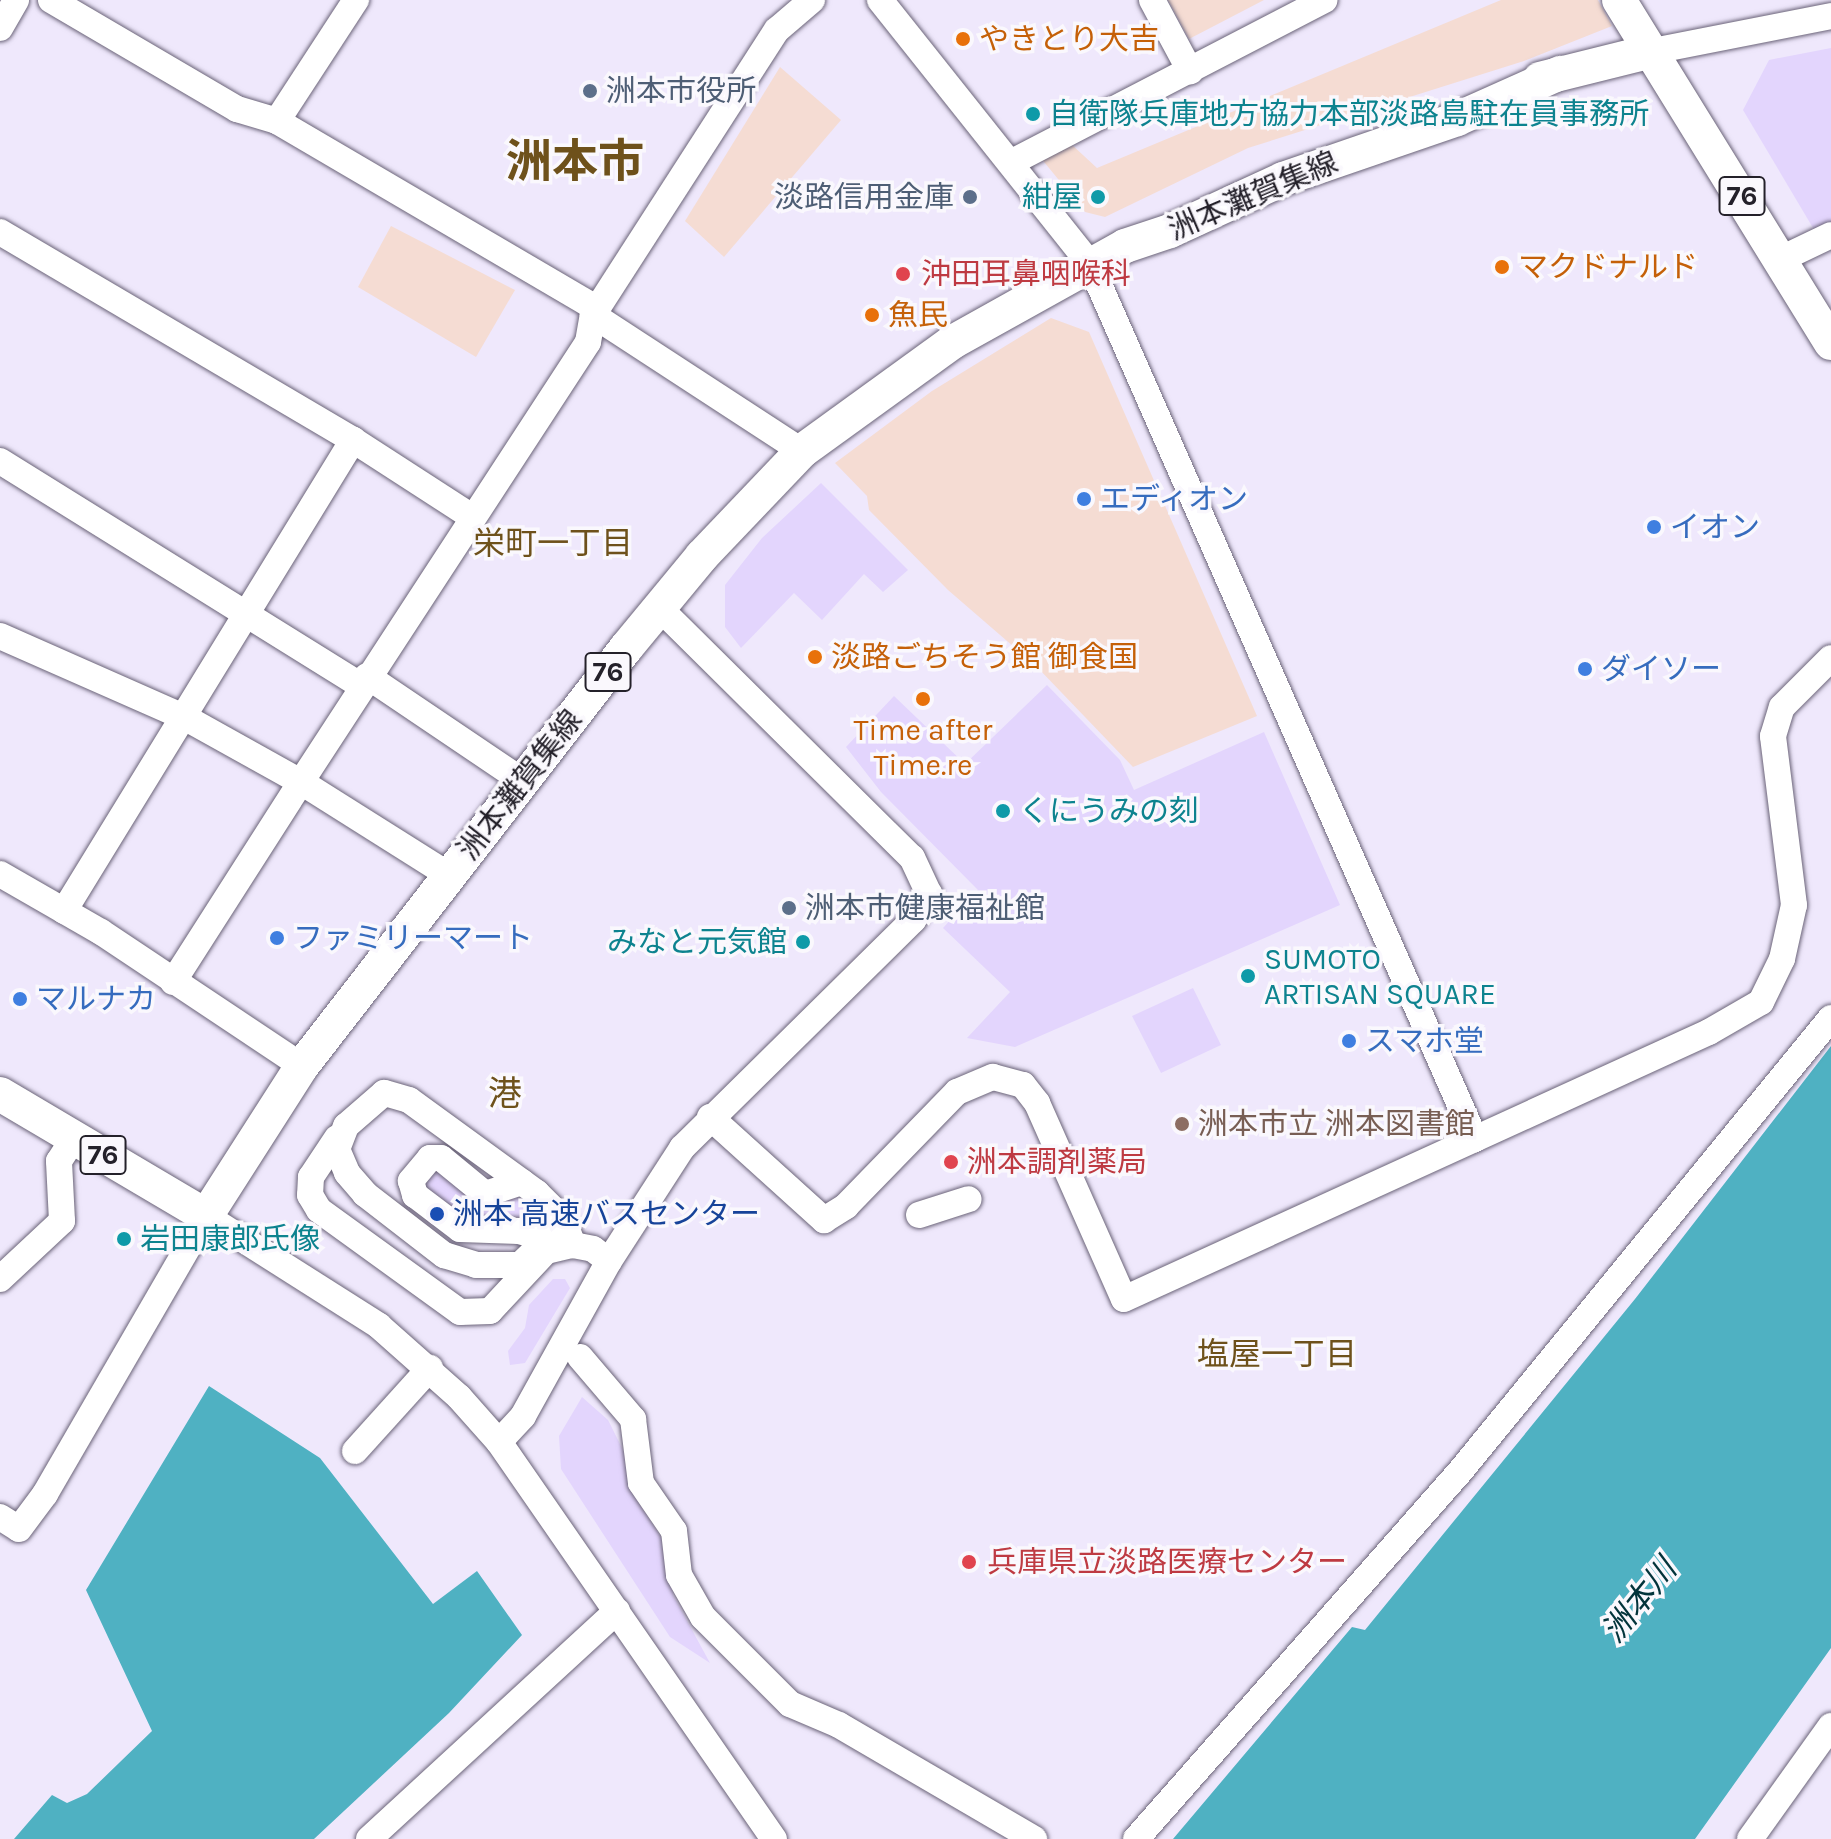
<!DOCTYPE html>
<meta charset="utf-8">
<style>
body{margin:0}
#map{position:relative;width:1831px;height:1839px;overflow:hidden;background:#efe8fc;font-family:Karla,"Noto Sans JP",sans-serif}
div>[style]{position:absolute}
.commercial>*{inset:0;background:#f5dcd3}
.green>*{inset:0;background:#e3d5fd}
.water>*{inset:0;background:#4fb1c2}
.roads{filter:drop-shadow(0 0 2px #6a6378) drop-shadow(0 0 2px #6a6378)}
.minor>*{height:26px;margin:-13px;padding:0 13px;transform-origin:13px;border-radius:13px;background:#fff}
.major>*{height:34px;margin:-17px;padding:0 17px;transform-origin:17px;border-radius:17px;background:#fff}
.dots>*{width:22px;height:22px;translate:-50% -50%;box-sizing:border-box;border:4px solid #faf8fd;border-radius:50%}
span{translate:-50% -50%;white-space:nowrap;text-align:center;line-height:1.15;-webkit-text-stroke:7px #faf8fd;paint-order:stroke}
.shield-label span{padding:2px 6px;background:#faf8fd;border:2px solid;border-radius:6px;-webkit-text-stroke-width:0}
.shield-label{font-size:28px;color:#24212a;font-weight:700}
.food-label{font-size:30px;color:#c56008}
.left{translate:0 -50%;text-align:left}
.service-label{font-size:30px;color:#4e5e75}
.right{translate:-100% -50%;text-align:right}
.culture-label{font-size:30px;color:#0d838f}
.street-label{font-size:30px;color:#24212a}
.health-label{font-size:30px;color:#be3a42}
.shop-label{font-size:30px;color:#366cbe}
.education-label{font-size:30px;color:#785e54}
.transit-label{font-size:30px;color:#164399}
.neighbourhood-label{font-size:32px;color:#6e511b}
.water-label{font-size:32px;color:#03343b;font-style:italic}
.quarter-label{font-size:34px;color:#6e511b}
.town-label{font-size:46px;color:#6e511b;font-weight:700}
</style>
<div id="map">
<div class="commercial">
<i style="clip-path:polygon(1168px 0,1264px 0,1189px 39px)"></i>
<i style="clip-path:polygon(1501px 0,1598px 0,1612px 26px,1524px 61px,1248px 148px,1105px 217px,1085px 212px,1040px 157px,1070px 143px,1097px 168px)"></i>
<i style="clip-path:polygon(780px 67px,841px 120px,724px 257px,685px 221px)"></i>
<i style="clip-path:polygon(391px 226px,515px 290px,476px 357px,358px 287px)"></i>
<i style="clip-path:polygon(1051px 318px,1089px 332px,1257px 716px,1133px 767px,1037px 667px,948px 590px,869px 510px,867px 496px,835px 463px,932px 391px)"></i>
</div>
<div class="green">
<i style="clip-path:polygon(1831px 48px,1831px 225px,1816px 233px,1743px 110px,1769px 60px)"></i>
<i style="clip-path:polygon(821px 483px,908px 570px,883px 592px,864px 574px,822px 620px,794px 593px,741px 648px,725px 627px,725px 585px,762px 538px)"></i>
<i style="clip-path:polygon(1047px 685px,1120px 760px,1134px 790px,1264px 732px,1340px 905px,1015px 1047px,967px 1038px,1010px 992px,943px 928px,978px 890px,881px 792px,846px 747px,894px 696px,965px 764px)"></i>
<i style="clip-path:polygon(1193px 988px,1221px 1045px,1161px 1073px,1132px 1016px)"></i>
<i style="clip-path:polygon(434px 1169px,485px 1205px,515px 1196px,524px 1201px,528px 1213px,516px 1222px,464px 1218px,426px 1191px,423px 1182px)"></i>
<i style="clip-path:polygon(553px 1279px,565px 1279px,570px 1288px,525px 1363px,510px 1365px,508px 1351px,525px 1328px,529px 1305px)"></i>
<i style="clip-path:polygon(582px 1397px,608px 1420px,623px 1450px,640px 1505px,673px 1556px,673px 1595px,710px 1663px,670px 1637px,561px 1469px,559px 1436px)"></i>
</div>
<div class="water">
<i style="clip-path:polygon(1831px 1046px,1831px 1648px,1695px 1839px,1173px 1839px,1352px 1627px,1365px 1630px,1635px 1299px)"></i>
<i style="clip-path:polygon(209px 1386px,320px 1458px,433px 1604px,477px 1571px,522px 1635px,449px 1713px,314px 1839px,14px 1839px,52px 1795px,67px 1803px,87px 1794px,152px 1731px,86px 1590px)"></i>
</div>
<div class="roads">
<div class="minor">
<i style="left:51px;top:0;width:216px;rotate:30.4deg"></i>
<i style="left:237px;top:109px;width:42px;rotate:16.7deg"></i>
<i style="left:277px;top:121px;width:371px;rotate:30.4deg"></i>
<i style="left:880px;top:0;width:337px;rotate:51.5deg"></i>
<i style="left:1090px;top:264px;width:956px;rotate:66.25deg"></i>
<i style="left:1152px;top:0;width:81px;rotate:61.8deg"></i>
<i style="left:0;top:28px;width:32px;rotate:-60deg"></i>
<i style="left:1648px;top:52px;width:187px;rotate:-11.1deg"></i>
<i style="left:277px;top:121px;width:145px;rotate:-56.9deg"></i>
<i style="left:1012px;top:162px;width:352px;rotate:-27.4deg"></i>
<i style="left:0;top:232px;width:410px;rotate:30.5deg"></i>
<i style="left:353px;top:440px;width:142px;rotate:32.9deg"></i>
<i style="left:1781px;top:259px;width:55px;rotate:-25.6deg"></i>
<i style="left:593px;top:315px;width:249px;rotate:33.1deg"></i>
<i style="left:0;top:461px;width:425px;rotate:31.9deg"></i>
<i style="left:0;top:636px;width:201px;rotate:23.8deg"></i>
<i style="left:184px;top:717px;width:134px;rotate:29.1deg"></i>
<i style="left:301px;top:782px;width:525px;rotate:-56.88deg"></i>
<i style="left:588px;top:342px;width:27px;rotate:-80deg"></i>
<i style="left:593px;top:315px;width:339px;rotate:-57.2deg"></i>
<i style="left:777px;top:30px;width:46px;rotate:-40.6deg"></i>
<i style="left:367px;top:676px;width:189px;rotate:34deg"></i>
<i style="left:0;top:874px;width:116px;rotate:29.9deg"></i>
<i style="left:101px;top:932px;width:242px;rotate:33.7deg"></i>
<i style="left:64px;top:911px;width:553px;rotate:-58.47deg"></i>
<i style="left:173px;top:982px;width:237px;rotate:-57.4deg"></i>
<i style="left:301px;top:782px;width:176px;rotate:32.2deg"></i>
<i style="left:710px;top:1117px;width:154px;rotate:42.1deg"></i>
<i style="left:824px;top:1220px;width:26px;rotate:-32deg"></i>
<i style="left:846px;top:1206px;width:159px;rotate:-45.8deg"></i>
<i style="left:957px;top:1092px;width:39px;rotate:-23deg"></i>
<i style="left:993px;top:1077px;width:31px;rotate:15deg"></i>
<i style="left:1023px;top:1085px;width:23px;rotate:52deg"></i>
<i style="left:1037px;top:1103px;width:214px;rotate:66.1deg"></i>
<i style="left:1124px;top:1299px;width:643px;rotate:-24.53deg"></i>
<i style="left:1709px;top:1032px;width:60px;rotate:-30deg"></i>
<i style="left:1761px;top:1002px;width:48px;rotate:-64deg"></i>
<i style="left:1782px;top:959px;width:55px;rotate:-77.5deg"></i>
<i style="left:1794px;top:905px;width:170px;rotate:-97.1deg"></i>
<i style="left:1773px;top:736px;width:30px;rotate:-73deg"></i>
<i style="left:1782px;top:707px;width:69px;rotate:-45deg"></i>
<i style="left:337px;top:1138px;width:47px;rotate:123.7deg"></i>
<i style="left:311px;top:1177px;width:18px;rotate:93deg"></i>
<i style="left:310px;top:1195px;width:17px;rotate:59deg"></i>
<i style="left:319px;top:1210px;width:174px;rotate:35.9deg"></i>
<i style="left:460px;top:1312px;width:30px;rotate:-2deg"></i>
<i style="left:490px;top:1311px;width:82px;rotate:-47deg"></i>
<i style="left:546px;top:1251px;width:28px;rotate:-13deg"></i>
<i style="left:573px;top:1245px;width:28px;rotate:-111deg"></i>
<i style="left:563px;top:1219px;width:37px;rotate:-135deg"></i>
<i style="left:537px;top:1193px;width:158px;rotate:-144deg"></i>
<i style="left:409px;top:1100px;width:26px;rotate:-164deg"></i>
<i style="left:384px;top:1093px;width:50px;rotate:139deg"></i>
<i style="left:346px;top:1126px;width:25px;rotate:111deg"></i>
<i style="left:337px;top:1149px;width:26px;rotate:67deg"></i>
<i style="left:347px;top:1173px;width:28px;rotate:49deg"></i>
<i style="left:365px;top:1194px;width:100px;rotate:37.7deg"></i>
<i style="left:444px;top:1255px;width:34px;rotate:17deg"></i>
<i style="left:476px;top:1265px;width:44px"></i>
<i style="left:520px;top:1265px;width:37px;rotate:-44deg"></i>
<i style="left:547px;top:1239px;width:8px;rotate:7deg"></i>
<i style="left:555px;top:1240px;width:19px;rotate:16deg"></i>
<i style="left:573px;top:1245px;width:20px;rotate:11deg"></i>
<i style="left:593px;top:1249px;width:20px;rotate:37deg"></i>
<i style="left:522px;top:1182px;width:39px;rotate:162deg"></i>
<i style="left:485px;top:1194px;width:57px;rotate:-140.7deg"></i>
<i style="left:441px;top:1158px;width:11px;rotate:180deg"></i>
<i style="left:430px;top:1158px;width:30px;rotate:130deg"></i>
<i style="left:411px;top:1181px;width:15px;rotate:74deg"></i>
<i style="left:415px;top:1195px;width:56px;rotate:37.1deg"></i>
<i style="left:460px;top:1229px;width:59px;rotate:1.9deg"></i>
<i style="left:519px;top:1231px;width:29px;rotate:16deg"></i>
<i style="left:919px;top:1215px;width:52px;rotate:-17.7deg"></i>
<i style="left:0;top:1279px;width:85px;rotate:-43.1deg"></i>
<i style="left:62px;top:1221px;width:60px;rotate:-92.9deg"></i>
<i style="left:59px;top:1161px;width:27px;rotate:-57deg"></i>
<i style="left:580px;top:1357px;width:82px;rotate:49.5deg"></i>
<i style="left:633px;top:1419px;width:64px;rotate:82.9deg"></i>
<i style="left:641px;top:1483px;width:58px;rotate:55.5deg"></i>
<i style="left:674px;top:1531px;width:44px;rotate:83.5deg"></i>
<i style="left:679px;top:1575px;width:48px;rotate:60.3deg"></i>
<i style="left:703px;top:1617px;width:123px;rotate:45deg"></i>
<i style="left:790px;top:1704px;width:53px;rotate:23.2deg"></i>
<i style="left:839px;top:1725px;width:226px;rotate:30.3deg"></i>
<i style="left:499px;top:1442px;width:35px;rotate:-47deg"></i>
<i style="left:523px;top:1416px;width:177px;rotate:-61deg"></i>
<i style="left:609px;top:1261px;width:135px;rotate:-57.1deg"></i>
<i style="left:682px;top:1148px;width:325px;rotate:-44.6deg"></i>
<i style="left:913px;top:920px;width:31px;rotate:-58deg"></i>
<i style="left:929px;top:894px;width:40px;rotate:-115deg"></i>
<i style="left:912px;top:858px;width:356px;rotate:-135.3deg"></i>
<i style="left:355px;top:1451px;width:112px;rotate:-47.9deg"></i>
<i style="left:0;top:1517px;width:22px;rotate:32deg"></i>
<i style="left:19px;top:1529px;width:44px;rotate:-53.4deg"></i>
<i style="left:45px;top:1494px;width:321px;rotate:-59.9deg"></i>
<i style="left:206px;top:1216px;width:205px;rotate:32.4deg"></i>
<i style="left:379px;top:1326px;width:107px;rotate:41.6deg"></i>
<i style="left:459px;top:1397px;width:60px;rotate:48.4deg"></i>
<i style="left:499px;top:1442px;width:483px;rotate:55.3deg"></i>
<i style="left:369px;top:1839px;width:337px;rotate:-42.6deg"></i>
<i style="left:1136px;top:1839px;width:487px;rotate:-48.6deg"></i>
<i style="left:1458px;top:1474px;width:589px;rotate:-50.72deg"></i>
<i style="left:1750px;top:1839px;width:139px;rotate:-54.4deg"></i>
</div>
<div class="major">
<i style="left:1619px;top:0;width:403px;rotate:58.3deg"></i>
<i style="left:1540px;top:79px;width:111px;rotate:-14deg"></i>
<i style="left:0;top:1094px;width:239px;rotate:30.6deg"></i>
<i style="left:206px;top:1216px;width:178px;rotate:-57.4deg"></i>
<i style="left:302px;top:1066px;width:529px;rotate:-52.22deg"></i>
<i style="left:626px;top:648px;width:119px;rotate:-50.4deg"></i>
<i style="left:702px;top:556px;width:145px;rotate:-46.4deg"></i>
<i style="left:802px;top:451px;width:184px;rotate:-35.9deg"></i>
<i style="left:951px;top:343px;width:199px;rotate:-29.1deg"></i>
<i style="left:1125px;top:246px;width:47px;rotate:-18.4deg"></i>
<i style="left:1170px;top:231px;width:124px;rotate:-24.7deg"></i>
<i style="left:1283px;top:179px;width:184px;rotate:-19deg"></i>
<i style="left:1457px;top:119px;width:113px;rotate:-24.1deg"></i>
</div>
</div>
<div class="dots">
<i style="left:963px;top:39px;background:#e8710a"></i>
<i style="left:590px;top:91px;background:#5c6f8a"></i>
<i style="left:1033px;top:114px;background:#0f9aa8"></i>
<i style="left:970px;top:197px;background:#5c6f8a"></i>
<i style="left:1098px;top:197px;background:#0f9aa8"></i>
<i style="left:1502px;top:267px;background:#e8710a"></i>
<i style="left:903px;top:274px;background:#e0444e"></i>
<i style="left:872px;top:315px;background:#e8710a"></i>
<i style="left:1084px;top:499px;background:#3f7fe0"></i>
<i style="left:1654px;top:527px;background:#3f7fe0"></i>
<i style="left:815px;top:657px;background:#e8710a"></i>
<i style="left:1585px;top:669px;background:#3f7fe0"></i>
<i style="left:923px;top:699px;background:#e8710a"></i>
<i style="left:1003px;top:811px;background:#0f9aa8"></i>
<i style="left:789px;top:908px;background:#5c6f8a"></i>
<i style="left:277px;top:938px;background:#3f7fe0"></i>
<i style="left:803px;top:942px;background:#0f9aa8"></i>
<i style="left:1248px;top:976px;background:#0f9aa8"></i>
<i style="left:20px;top:999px;background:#3f7fe0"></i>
<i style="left:1349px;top:1041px;background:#3f7fe0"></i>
<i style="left:1182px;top:1124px;background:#8d6e63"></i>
<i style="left:951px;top:1162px;background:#e0444e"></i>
<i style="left:437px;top:1214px;background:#1a4fb4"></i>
<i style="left:124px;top:1239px;background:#0f9aa8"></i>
<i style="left:969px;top:1562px;background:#e0444e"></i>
</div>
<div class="shield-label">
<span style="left:1742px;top:196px">76</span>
<span style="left:608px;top:672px">76</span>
<span style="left:103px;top:1155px">76</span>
</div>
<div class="food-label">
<span class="left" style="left:979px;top:39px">やきとり大吉</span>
<span class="left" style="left:1518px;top:267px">マクドナルド</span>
<span class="left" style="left:888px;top:315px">魚民</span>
<span class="left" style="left:831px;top:657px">淡路ごちそう館 御食国</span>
<span style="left:923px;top:747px">Time after<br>Time.re</span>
</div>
<div class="service-label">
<span class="left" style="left:606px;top:91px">洲本市役所</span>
<span class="right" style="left:954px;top:197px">淡路信用金庫</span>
<span class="left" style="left:805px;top:908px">洲本市健康福祉館</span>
</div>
<div class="culture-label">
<span class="left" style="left:1049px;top:114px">自衛隊兵庫地方協力本部淡路島駐在員事務所</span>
<span class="right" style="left:1082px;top:197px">紺屋</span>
<span class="left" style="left:1019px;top:811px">くにうみの刻</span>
<span class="right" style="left:787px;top:942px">みなと元気館</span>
<span class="left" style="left:1264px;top:976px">SUMOTO<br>ARTISAN SQUARE</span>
<span class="left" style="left:140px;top:1239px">岩田康郎氏像</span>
</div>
<div class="street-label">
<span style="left:1253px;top:196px;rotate:-23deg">洲本灘賀集線</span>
<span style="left:520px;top:785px;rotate:-52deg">洲本灘賀集線</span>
</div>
<div class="health-label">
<span class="left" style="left:921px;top:274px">沖田耳鼻咽喉科</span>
<span class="left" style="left:967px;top:1162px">洲本調剤薬局</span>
<span class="left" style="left:987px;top:1562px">兵庫県立淡路医療センター</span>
</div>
<div class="shop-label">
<span class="left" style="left:1100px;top:499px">エディオン</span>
<span class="left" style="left:1670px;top:527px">イオン</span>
<span class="left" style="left:1601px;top:669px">ダイソー</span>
<span class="left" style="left:293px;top:938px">ファミリーマート</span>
<span class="left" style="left:36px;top:999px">マルナカ</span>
<span class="left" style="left:1365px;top:1041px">スマホ堂</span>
</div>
<div class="education-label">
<span class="left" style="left:1198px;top:1124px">洲本市立 洲本図書館</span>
</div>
<div class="transit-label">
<span class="left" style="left:453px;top:1214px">洲本 高速バスセンター</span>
</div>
<div class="neighbourhood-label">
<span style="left:553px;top:544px">栄町一丁目</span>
<span style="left:1277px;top:1355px">塩屋一丁目</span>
</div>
<div class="water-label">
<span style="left:1640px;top:1601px;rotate:-51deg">洲本川</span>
</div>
<div class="quarter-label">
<span style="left:505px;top:1095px">港</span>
</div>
<div class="town-label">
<span style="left:575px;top:162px">洲本市</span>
</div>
</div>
